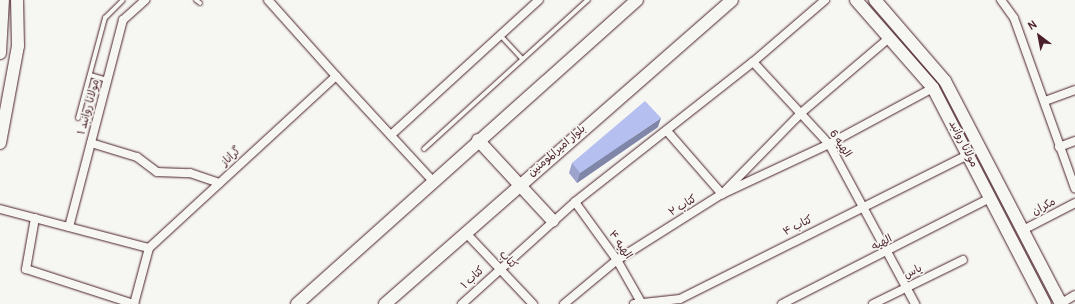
<!DOCTYPE html>
<meta charset="utf-8">
<style>
body{margin:0}
#map{position:relative;width:1075px;height:304px;overflow:hidden;background:#f6f6f2;font-family:Pangolin,"Playpen Sans Arabic",sans-serif}
div>[style]{position:absolute}
.roads{filter:drop-shadow(0 0 1px #4a1f2b) drop-shadow(0 0 1px #4a1f2b)}
.lane>*{height:4px;margin:-2px;padding:0 2px;transform-origin:2px;border-radius:2px;background:#f6f6f2}
.street>*{height:8px;margin:-4px;padding:0 4px;transform-origin:4px;border-radius:4px;background:#f6f6f2}
.secondary>*{height:12px;margin:-6px;padding:0 6px;transform-origin:6px;border-radius:6px;background:#f6f6f2}
.wall>*{inset:0;background:#9ca4ce}
.shaded-wall>*{inset:0;background:#7f86a8}
.building>*{inset:0;background:#b5bff0}
span{translate:-50% -50%;white-space:nowrap;text-align:center;line-height:1.15;-webkit-text-stroke:3.5px #f6f6f2;paint-order:stroke}
.street-label{font-size:11px;color:#4a1f2b}
.north{position:absolute;left:1019px;top:16px;width:40px;height:40px;-webkit-text-stroke:3px #f6f6f2;paint-order:stroke;rotate:328deg;font-size:11px;font-weight:700;line-height:16px;text-align:center;color:#4a1f2b}
.north::after{content:'';display:block;margin:auto;width:14px;height:18px;background:#4a1f2b;clip-path:polygon(50% 0,100% 100%,50% 72%,0 100%)}
</style>
<div id="map">
<div class="roads">
<div class="lane">
<i style="left:196px;top:0;width:5px;rotate:37deg"></i>
<i style="left:500px;top:35px;width:33px;rotate:47deg"></i>
<i style="left:90px;top:75px;width:18px;rotate:16deg"></i>
<i style="left:78px;top:118px;width:104px;rotate:-74.9deg"></i>
<i style="left:105px;top:18px;width:25px;rotate:-45deg"></i>
<i style="left:424px;top:149px;width:222px;rotate:-42.3deg"></i>
</div>
<div class="street">
<i style="left:268px;top:0;width:102px;rotate:48.2deg"></i>
<i style="left:1001px;top:0;width:22px;rotate:54deg"></i>
<i style="left:1014px;top:18px;width:181px;rotate:70.3deg"></i>
<i style="left:753px;top:62px;width:112px;rotate:47.2deg"></i>
<i style="left:829px;top:144px;width:182px;rotate:61.7deg"></i>
<i style="left:1045px;top:101px;width:32px;rotate:-20deg"></i>
<i style="left:667px;top:131px;width:84px;rotate:48.9deg"></i>
<i style="left:722px;top:194px;width:118px;rotate:-25deg"></i>
<i style="left:829px;top:144px;width:118px;rotate:-28.3deg"></i>
<i style="left:391px;top:135px;width:200px;rotate:-42.4deg"></i>
<i style="left:91px;top:143px;width:48px;rotate:16.9deg"></i>
<i style="left:137px;top:157px;width:25px;rotate:37deg"></i>
<i style="left:157px;top:172px;width:33px;rotate:2deg"></i>
<i style="left:190px;top:173px;width:31px;rotate:19deg"></i>
<i style="left:1059px;top:147px;width:17px;rotate:-21deg"></i>
<i style="left:575px;top:202px;width:72px;rotate:54.1deg"></i>
<i style="left:617px;top:260px;width:51px;rotate:60.4deg"></i>
<i style="left:0;top:209px;width:154px;rotate:14.7deg"></i>
<i style="left:149px;top:248px;width:254px;rotate:-42.6deg"></i>
<i style="left:336px;top:76px;width:143px;rotate:47.3deg"></i>
<i style="left:35px;top:218px;width:52px;rotate:100deg"></i>
<i style="left:26px;top:269px;width:114px;rotate:18deg"></i>
<i style="left:134px;top:304px;width:58px;rotate:-75deg"></i>
<i style="left:69px;top:227px;width:214px;rotate:-75.4deg"></i>
<i style="left:123px;top:20px;width:30px;rotate:-42deg"></i>
<i style="left:1023px;top:230px;width:59px;rotate:-27.4deg"></i>
<i style="left:465px;top:232px;width:99px;rotate:46.6deg"></i>
<i style="left:462px;top:304px;width:152px;rotate:-42.1deg"></i>
<i style="left:575px;top:202px;width:226px;rotate:-38.2deg"></i>
<i style="left:753px;top:62px;width:95px;rotate:-40.7deg"></i>
<i style="left:564px;top:304px;width:69px;rotate:-39.7deg"></i>
<i style="left:617px;top:260px;width:124px;rotate:-32.2deg"></i>
<i style="left:722px;top:194px;width:113px;rotate:-45.7deg"></i>
<i style="left:801px;top:113px;width:116px;rotate:-40.4deg"></i>
<i style="left:634px;top:304px;width:46px;rotate:-6.2deg"></i>
<i style="left:680px;top:299px;width:322px;rotate:-26.6deg"></i>
<i style="left:782px;top:304px;width:233px;rotate:-27deg"></i>
<i style="left:873px;top:304px;width:100px;rotate:-26.1deg"></i>
<i style="left:1060px;top:304px;width:17px;rotate:-31deg"></i>
</div>
<div class="secondary">
<i style="left:856px;top:0;width:117px;rotate:48.8deg"></i>
<i style="left:933px;top:88px;width:243px;rotate:62.6deg"></i>
<i style="left:875px;top:0;width:107px;rotate:49.2deg"></i>
<i style="left:945px;top:81px;width:251px;rotate:62.5deg"></i>
<i style="left:0;top:53px;width:53px;rotate:-86.8deg"></i>
<i style="left:478px;top:140px;width:110px;rotate:47.2deg"></i>
<i style="left:0;top:143px;width:99px;rotate:-79.5deg"></i>
<i style="left:18px;top:46px;width:46px;rotate:-91.2deg"></i>
<i style="left:297px;top:304px;width:456px;rotate:-41.8deg"></i>
<i style="left:385px;top:304px;width:461px;rotate:-41.2deg"></i>
</div>
</div>
<div class="wall">
<i style="clip-path:polygon(658px 127px,577px 183px,569px 173px,572px 163px)"></i>
</div>
<div class="shaded-wall">
<i style="clip-path:polygon(661px 118px,658px 127px,577px 183px,580px 173px)"></i>
</div>
<div class="building">
<i style="clip-path:polygon(645px 101px,661px 118px,580px 173px,572px 163px)"></i>
</div>
<div class="street-label">
<span style="left:89px;top:107px;rotate:-75deg">مولانا روانبد ۱</span>
<span style="left:840px;top:144px;rotate:56deg">الهیه 6</span>
<span style="left:963px;top:144px;rotate:63deg">مولانا روانبد</span>
<span style="left:557px;top:151px;rotate:-41deg">بلوار امیرالمومنین</span>
<span style="left:231px;top:157px;rotate:-43deg">گراناز</span>
<span style="left:683px;top:206px;rotate:-32deg">کتاب ۲</span>
<span style="left:1044px;top:207px;rotate:-28deg">مکران</span>
<span style="left:798px;top:226px;rotate:-27deg">کتاب ۴</span>
<span style="left:882px;top:243px;rotate:-27deg">الهیه</span>
<span style="left:620px;top:245px;rotate:55deg">الهیه ۴</span>
<span style="left:508px;top:260px;rotate:47deg">کتاب</span>
<span style="left:913px;top:272px;rotate:-26deg">یاس</span>
<span style="left:473px;top:278px;rotate:-43deg">کتاب ۱</span>
</div>
<div class="north">N</div>
</div>
